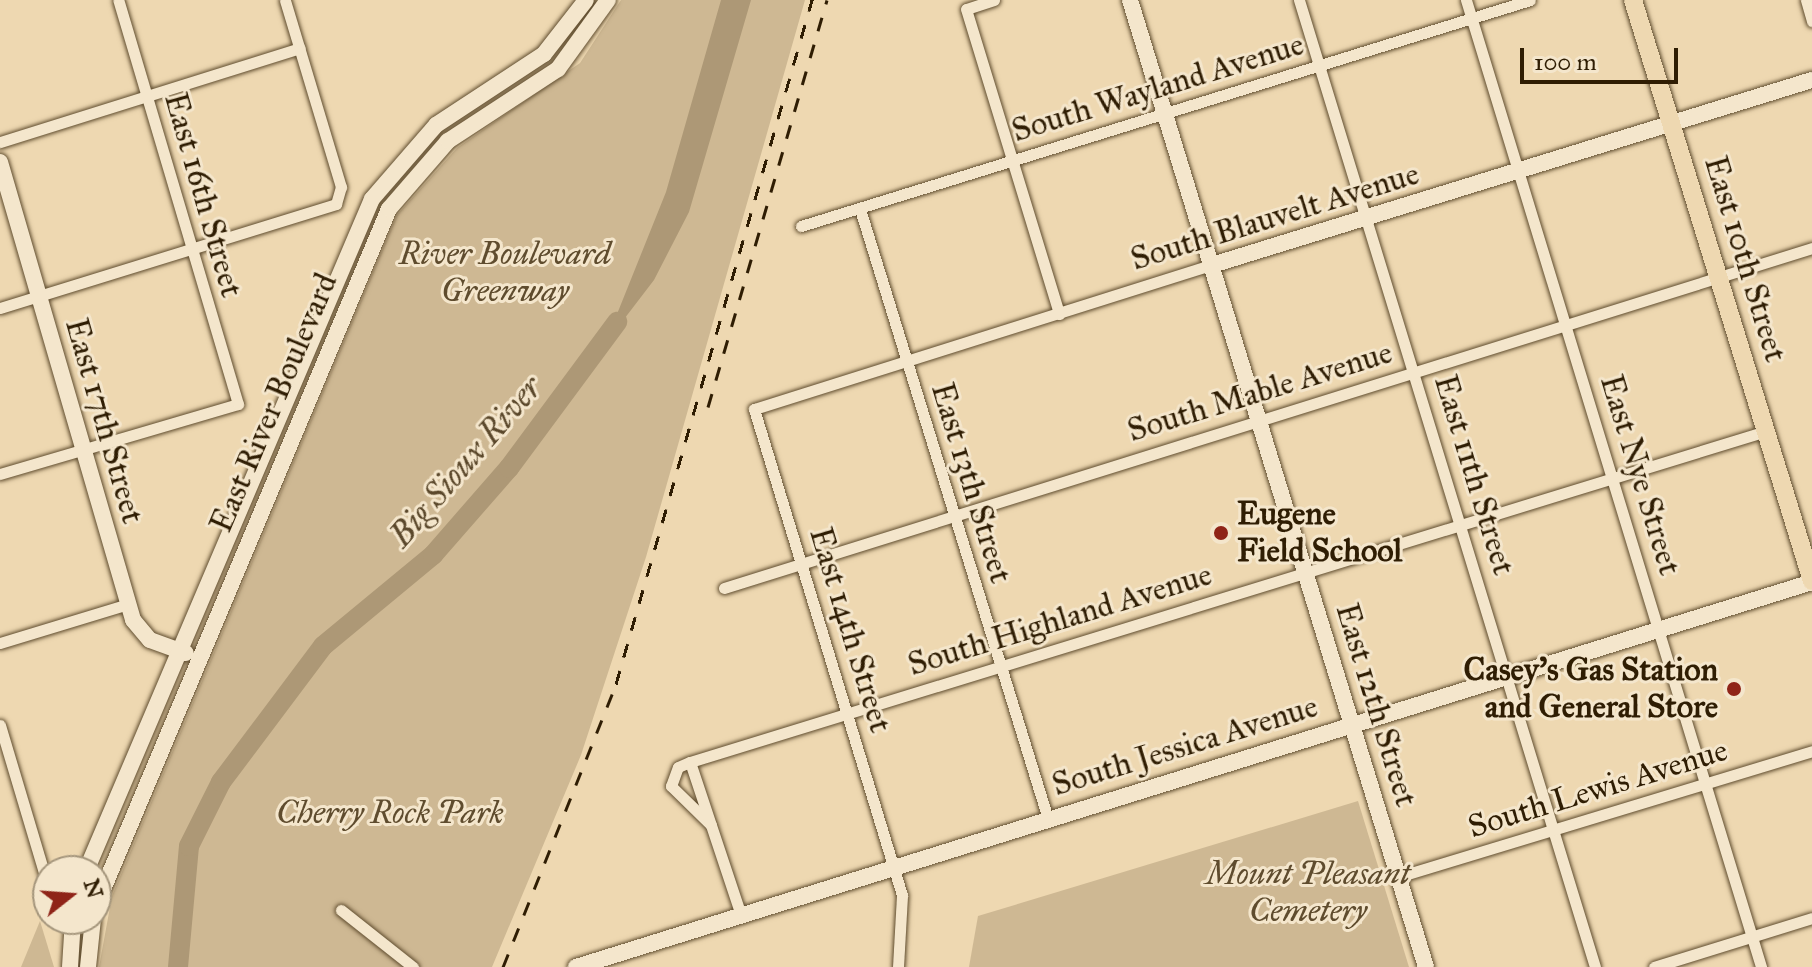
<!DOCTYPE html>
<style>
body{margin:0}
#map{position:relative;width:1812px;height:967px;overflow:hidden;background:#eed8b1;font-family:"IM FELL Great Primer",serif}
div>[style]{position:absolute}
.green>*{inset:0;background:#ceb893}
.water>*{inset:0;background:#ad9876}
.river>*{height:20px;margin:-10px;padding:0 10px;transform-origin:10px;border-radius:10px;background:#ad9876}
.roads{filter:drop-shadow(0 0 2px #5f4c2e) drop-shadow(0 0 2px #5f4c2e)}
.street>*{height:11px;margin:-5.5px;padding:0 5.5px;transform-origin:5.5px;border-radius:5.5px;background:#f4e6cc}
.secondary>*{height:16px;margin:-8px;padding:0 8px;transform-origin:8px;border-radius:8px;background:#f4e6cc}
.primary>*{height:18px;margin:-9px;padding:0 9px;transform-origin:9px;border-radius:9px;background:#eed8b1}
.rail>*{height:3px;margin-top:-1.5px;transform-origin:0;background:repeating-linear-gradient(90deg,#2f1d03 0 14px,transparent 0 28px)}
.dots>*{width:22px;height:22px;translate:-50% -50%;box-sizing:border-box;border:4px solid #f4e6cc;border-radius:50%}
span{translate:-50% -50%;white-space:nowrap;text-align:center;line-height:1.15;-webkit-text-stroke:6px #f4e6cc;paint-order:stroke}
.street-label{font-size:32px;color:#2f1d03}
.park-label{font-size:32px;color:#5f4c2e;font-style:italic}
.poi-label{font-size:32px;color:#2f1d03;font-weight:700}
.left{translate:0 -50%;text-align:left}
.right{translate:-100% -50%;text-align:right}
.water-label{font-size:34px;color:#5b482b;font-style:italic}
.north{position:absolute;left:32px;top:855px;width:80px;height:80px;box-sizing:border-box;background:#f4e6cc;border:2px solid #a5967c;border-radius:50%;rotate:73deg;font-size:22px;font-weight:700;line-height:32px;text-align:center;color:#2f1d03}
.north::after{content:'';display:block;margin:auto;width:28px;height:36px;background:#8f2418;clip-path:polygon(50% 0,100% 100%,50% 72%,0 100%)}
.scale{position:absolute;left:1520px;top:48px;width:158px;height:36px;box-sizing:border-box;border:4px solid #2f1d03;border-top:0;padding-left:10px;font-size:24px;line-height:28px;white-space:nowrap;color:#2f1d03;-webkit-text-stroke:6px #f4e6cc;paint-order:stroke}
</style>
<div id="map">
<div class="green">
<i style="clip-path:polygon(621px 0,805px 0,646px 557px,581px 755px,492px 967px,99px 967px,112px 896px,397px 215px,457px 148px,580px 63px)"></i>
<i style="clip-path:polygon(1358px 801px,1409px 967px,969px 967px,978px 916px)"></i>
<i style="clip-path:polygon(40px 921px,54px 967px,21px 967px)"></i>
</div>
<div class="water">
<i style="clip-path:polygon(721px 0,751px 0,689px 212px,654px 280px,605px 344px,666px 192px)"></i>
</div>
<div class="river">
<i style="left:178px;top:967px;width:121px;rotate:-84.8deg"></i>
<i style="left:189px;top:846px;width:72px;rotate:-63.4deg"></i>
<i style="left:221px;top:782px;width:170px;rotate:-53.1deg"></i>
<i style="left:323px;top:646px;width:143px;rotate:-39.6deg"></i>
<i style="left:433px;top:555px;width:116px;rotate:-48.9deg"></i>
<i style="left:509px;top:468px;width:182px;rotate:-53.5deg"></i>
</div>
<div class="roads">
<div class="street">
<i style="left:994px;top:0;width:29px;rotate:162deg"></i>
<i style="left:966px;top:9px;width:319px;rotate:73deg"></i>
<i style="left:1299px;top:0;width:1011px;rotate:72.98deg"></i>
<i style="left:1466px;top:0;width:1011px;rotate:73.03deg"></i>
<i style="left:1806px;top:0;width:22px;rotate:74deg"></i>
<i style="left:0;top:142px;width:314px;rotate:-17.4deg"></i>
<i style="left:860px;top:209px;width:638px;rotate:72.87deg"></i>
<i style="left:801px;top:226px;width:763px;rotate:-17.22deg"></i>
<i style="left:0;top:308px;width:352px;rotate:-17.2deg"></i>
<i style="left:336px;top:204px;width:18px;rotate:-74deg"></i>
<i style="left:341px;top:187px;width:195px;rotate:-106.7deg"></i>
<i style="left:0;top:474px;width:248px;rotate:-16.4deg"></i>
<i style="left:238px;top:404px;width:421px;rotate:-106.5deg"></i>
<i style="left:724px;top:588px;width:1140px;rotate:-17.35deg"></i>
<i style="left:0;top:643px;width:134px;rotate:-16.9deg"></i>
<i style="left:0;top:725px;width:168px;rotate:73.4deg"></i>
<i style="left:690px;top:762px;width:1126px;rotate:-17.1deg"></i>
<i style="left:711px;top:825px;width:56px;rotate:-135.7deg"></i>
<i style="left:671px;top:786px;width:20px;rotate:-70deg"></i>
<i style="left:678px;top:767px;width:13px;rotate:-23deg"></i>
<i style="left:690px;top:762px;width:161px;rotate:71.6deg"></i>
<i style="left:1398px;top:877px;width:433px;rotate:-16.9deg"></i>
<i style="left:341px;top:910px;width:92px;rotate:38.4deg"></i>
<i style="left:898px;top:967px;width:72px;rotate:-86.8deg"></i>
<i style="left:902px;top:895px;width:508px;rotate:-106.94deg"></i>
<i style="left:754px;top:409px;width:480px;rotate:-17.5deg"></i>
<i style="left:1654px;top:967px;width:165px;rotate:-17.2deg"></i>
</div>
<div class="secondary">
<i style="left:1130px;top:0;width:1011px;rotate:72.98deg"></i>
<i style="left:0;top:162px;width:477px;rotate:73.8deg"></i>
<i style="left:133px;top:620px;width:26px;rotate:50deg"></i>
<i style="left:150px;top:640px;width:38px;rotate:20deg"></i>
<i style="left:1212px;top:265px;width:628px;rotate:-17.14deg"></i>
<i style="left:86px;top:871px;width:730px;rotate:-66.95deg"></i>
<i style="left:372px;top:199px;width:98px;rotate:-49.1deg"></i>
<i style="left:436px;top:125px;width:129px;rotate:-33.3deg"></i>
<i style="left:544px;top:54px;width:68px;rotate:-52.1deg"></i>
<i style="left:96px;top:906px;width:756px;rotate:-67.2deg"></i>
<i style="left:389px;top:209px;width:90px;rotate:-49.1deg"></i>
<i style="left:448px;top:141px;width:131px;rotate:-33.2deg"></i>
<i style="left:558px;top:69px;width:85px;rotate:-54.1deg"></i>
<i style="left:70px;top:967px;width:48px;rotate:-86.4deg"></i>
<i style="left:88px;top:967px;width:48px;rotate:-84.1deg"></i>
<i style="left:576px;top:967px;width:1295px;rotate:-17.3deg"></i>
</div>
<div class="primary">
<i style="left:1633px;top:0;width:608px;rotate:72.88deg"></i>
</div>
</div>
<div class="rail">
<i style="left:708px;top:407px;width:424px;rotate:-73.7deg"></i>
<i style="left:503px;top:967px;width:305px;rotate:-68.2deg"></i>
<i style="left:616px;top:684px;width:712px;rotate:-74.01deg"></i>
</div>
<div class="dots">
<i style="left:1221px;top:533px;background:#8f2418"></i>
<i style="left:1734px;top:689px;background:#8f2418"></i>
</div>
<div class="street-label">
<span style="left:1158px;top:88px;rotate:-17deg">South Wayland Avenue</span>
<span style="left:203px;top:195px;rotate:74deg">East 16th Street</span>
<span style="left:1275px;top:217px;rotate:-17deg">South Blauvelt Avenue</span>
<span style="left:1745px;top:259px;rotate:73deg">East 10th Street</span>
<span style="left:1260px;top:392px;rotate:-17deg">South Mable Avenue</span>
<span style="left:274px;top:403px;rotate:-67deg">East River Boulevard</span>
<span style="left:104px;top:421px;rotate:74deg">East 17th Street</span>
<span style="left:1474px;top:475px;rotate:73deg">East 11th Street</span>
<span style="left:1640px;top:475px;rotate:73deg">East Nye Street</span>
<span style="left:971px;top:483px;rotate:73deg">East 13th Street</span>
<span style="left:1060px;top:620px;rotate:-17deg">South Highland Avenue</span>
<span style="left:850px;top:630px;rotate:73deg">East 14th Street</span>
<span style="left:1376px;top:705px;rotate:73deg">East 12th Street</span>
<span style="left:1185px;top:746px;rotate:-17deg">South Jessica Avenue</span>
<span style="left:1598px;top:789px;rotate:-17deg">South Lewis Avenue</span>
</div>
<div class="park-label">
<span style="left:505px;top:273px">River Boulevard<br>Greenway</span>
<span style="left:390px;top:813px">Cherry Rock Park</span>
<span style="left:1308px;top:893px">Mount Pleasant<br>Cemetery</span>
</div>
<div class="poi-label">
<span class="left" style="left:1237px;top:533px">Eugene<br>Field School</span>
<span class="right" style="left:1718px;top:689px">Casey's Gas Station<br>and General Store</span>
</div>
<div class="water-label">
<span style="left:465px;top:461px;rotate:-49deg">Big Sioux River</span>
</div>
<div class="north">N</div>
<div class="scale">100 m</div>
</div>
